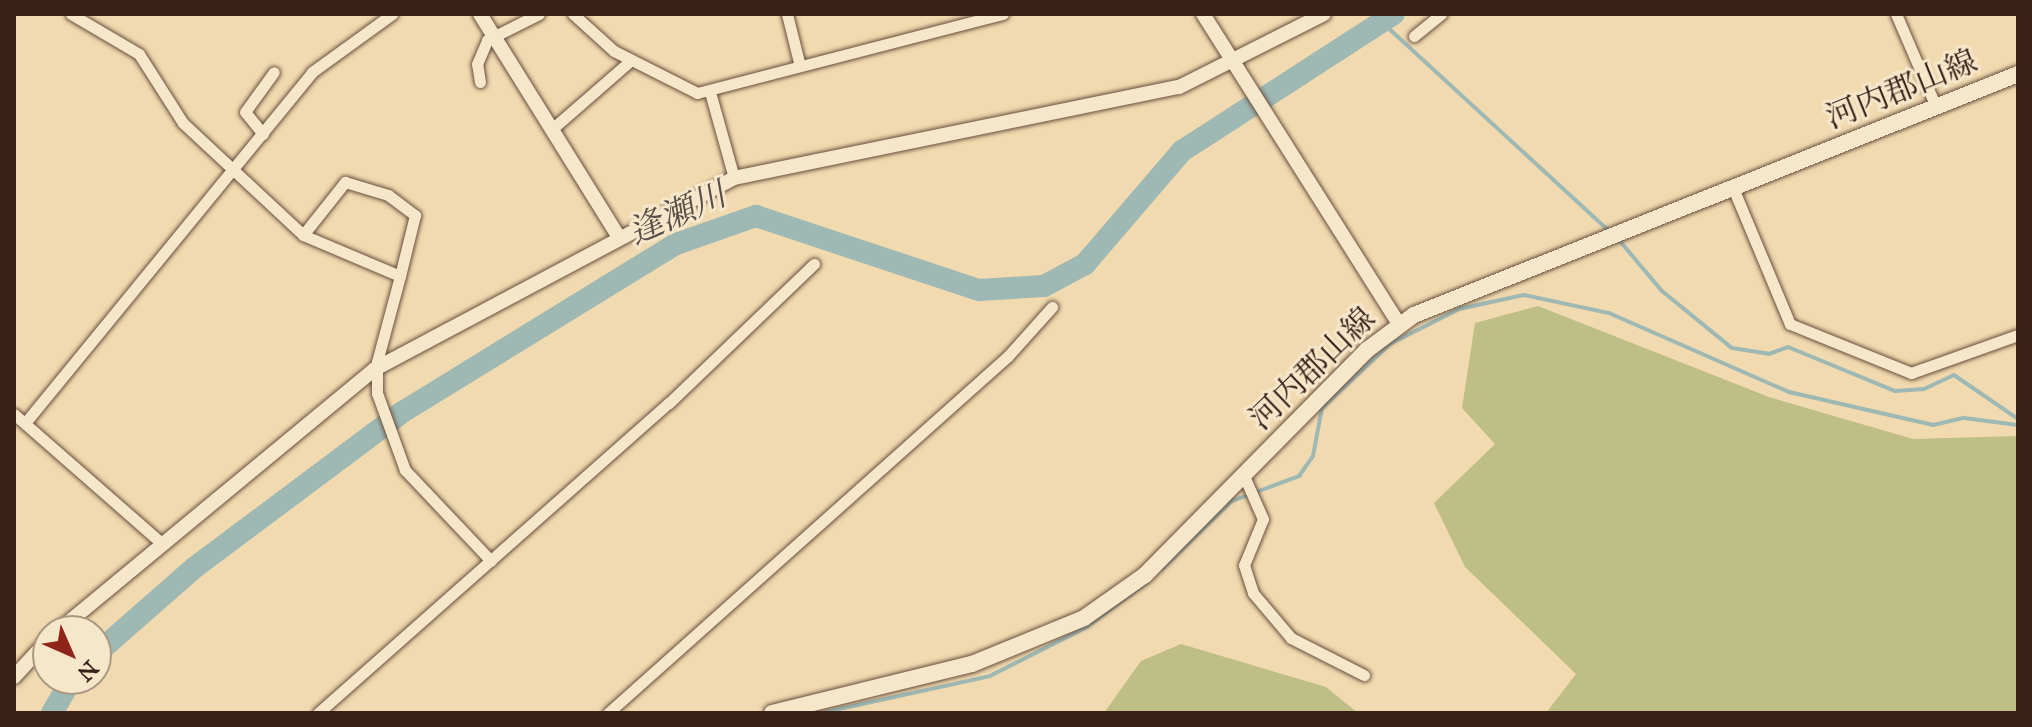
<!DOCTYPE html>
<meta charset="utf-8">
<style>
body{margin:0}
#map{position:relative;width:2032px;height:727px;overflow:hidden;background:#f1daaf;font-family:"IM FELL Great Primer","Noto Serif JP",serif}
div>[style]{position:absolute}
.green>*{inset:0;background:#bebe87}
.stream>*{height:4px;margin:-2px;padding:0 2px;transform-origin:2px;border-radius:2px;background:#9eb8b4}
.river>*{height:22px;margin:-11px;padding:0 11px;transform-origin:11px;border-radius:11px;background:#9eb8b4}
.roads{filter:drop-shadow(0 0 2px #684f3e) drop-shadow(0 0 2px #684f3e)}
.minor>*{height:11px;margin:-5.5px;padding:0 5.5px;transform-origin:5.5px;border-radius:5.5px;background:#f6e7cb}
.tertiary>*{height:14px;margin:-7px;padding:0 7px;transform-origin:7px;border-radius:7px;background:#f6e7cb}
.secondary>*{height:16px;margin:-8px;padding:0 8px;transform-origin:8px;border-radius:8px;background:#f6e7cb}
span{translate:-50% -50%;white-space:nowrap;text-align:center;line-height:1.15;-webkit-text-stroke:6px #f6e7cb;paint-order:stroke}
.street-label{font-size:32px;color:#3a2118}
.water-label{font-size:34px;color:#584e47;font-style:italic}
.frame{position:absolute;inset:0;border:16px solid #3a2118;pointer-events:none}
.north{position:absolute;left:32px;top:615px;width:80px;height:80px;box-sizing:border-box;background:#f6e7cb;border:2px solid #ab9883;border-radius:50%;rotate:135deg;font-size:22px;font-weight:700;line-height:32px;text-align:center;color:#3a2118}
.north::after{content:'';display:block;margin:auto;width:28px;height:36px;background:#8f2418;clip-path:polygon(50% 0,100% 100%,50% 72%,0 100%)}
</style>
<div id="map">
<div class="green">
<i style="clip-path:polygon(1538px 306px,1769px 397px,1913px 439px,2018px 436px,2018px 713px,1546px 713px,1576px 674px,1465px 567px,1434px 503px,1495px 444px,1462px 408px,1475px 323px)"></i>
<i style="clip-path:polygon(1181px 644px,1326px 687px,1358px 713px,1104px 713px,1141px 661px)"></i>
</div>
<div class="stream">
<i style="left:1385px;top:25px;width:304px;rotate:42.6deg"></i>
<i style="left:1619px;top:240px;width:67px;rotate:49.9deg"></i>
<i style="left:1662px;top:291px;width:90px;rotate:39.2deg"></i>
<i style="left:1732px;top:348px;width:37px;rotate:9deg"></i>
<i style="left:1769px;top:354px;width:20px;rotate:-20deg"></i>
<i style="left:1788px;top:347px;width:116px;rotate:22.4deg"></i>
<i style="left:1895px;top:391px;width:29px;rotate:-4deg"></i>
<i style="left:1924px;top:389px;width:33px;rotate:-25deg"></i>
<i style="left:1954px;top:375px;width:78px;rotate:34.5deg"></i>
<i style="left:1162px;top:569px;width:98px;rotate:-44.2deg"></i>
<i style="left:1232px;top:501px;width:72px;rotate:-20.5deg"></i>
<i style="left:1299px;top:476px;width:24px;rotate:-55deg"></i>
<i style="left:1313px;top:456px;width:49px;rotate:-79.4deg"></i>
<i style="left:1322px;top:408px;width:93px;rotate:-43.3deg"></i>
<i style="left:1390px;top:344px;width:77px;rotate:-26.9deg"></i>
<i style="left:1459px;top:309px;width:66px;rotate:-12.2deg"></i>
<i style="left:1524px;top:295px;width:87px;rotate:12deg"></i>
<i style="left:1609px;top:313px;width:197px;rotate:23.7deg"></i>
<i style="left:1789px;top:392px;width:148px;rotate:12.9deg"></i>
<i style="left:1933px;top:425px;width:32px;rotate:-13deg"></i>
<i style="left:1964px;top:418px;width:54px;rotate:7.4deg"></i>
<i style="left:821px;top:713px;width:173px;rotate:-12.3deg"></i>
<i style="left:990px;top:676px;width:109px;rotate:-26.8deg"></i>
<i style="left:1087px;top:627px;width:74px;rotate:-36.7deg"></i>
</div>
<div class="river">
<i style="left:96px;top:654px;width:130px;rotate:-41.3deg"></i>
<i style="left:194px;top:568px;width:259px;rotate:-36.8deg"></i>
<i style="left:401px;top:413px;width:323px;rotate:-31.6deg"></i>
<i style="left:676px;top:244px;width:85px;rotate:-19.3deg"></i>
<i style="left:756px;top:216px;width:235px;rotate:18.4deg"></i>
<i style="left:979px;top:290px;width:65px;rotate:-3.5deg"></i>
<i style="left:1044px;top:286px;width:47px;rotate:-28.2deg"></i>
<i style="left:1085px;top:264px;width:149px;rotate:-49.4deg"></i>
<i style="left:1182px;top:151px;width:252px;rotate:-32.9deg"></i>
<i style="left:52px;top:713px;width:39px;rotate:-60deg"></i>
</div>
<div class="roads">
<div class="minor">
<i style="left:71px;top:14px;width:79px;rotate:30.5deg"></i>
<i style="left:139px;top:54px;width:82px;rotate:57.5deg"></i>
<i style="left:183px;top:123px;width:164px;rotate:43deg"></i>
<i style="left:303px;top:235px;width:105px;rotate:22.9deg"></i>
<i style="left:400px;top:276px;width:89px;rotate:105deg"></i>
<i style="left:377px;top:362px;width:31px;rotate:90deg"></i>
<i style="left:377px;top:393px;width:82px;rotate:70deg"></i>
<i style="left:405px;top:470px;width:125px;rotate:46.6deg"></i>
<i style="left:573px;top:14px;width:55px;rotate:42.1deg"></i>
<i style="left:614px;top:51px;width:93px;rotate:26.8deg"></i>
<i style="left:697px;top:93px;width:316px;rotate:-14.5deg"></i>
<i style="left:787px;top:14px;width:49px;rotate:76deg"></i>
<i style="left:1896px;top:14px;width:101px;rotate:66.7deg"></i>
<i style="left:1414px;top:36px;width:35px;rotate:-39deg"></i>
<i style="left:480px;top:82px;width:18px;rotate:-99deg"></i>
<i style="left:477px;top:64px;width:26px;rotate:-67deg"></i>
<i style="left:487px;top:40px;width:58px;rotate:-26.6deg"></i>
<i style="left:710px;top:92px;width:89px;rotate:74.4deg"></i>
<i style="left:552px;top:129px;width:103px;rotate:-41.1deg"></i>
<i style="left:263px;top:134px;width:28px;rotate:-129deg"></i>
<i style="left:245px;top:112px;width:49px;rotate:-54.1deg"></i>
<i style="left:1733px;top:188px;width:147px;rotate:67.3deg"></i>
<i style="left:1790px;top:324px;width:131px;rotate:22deg"></i>
<i style="left:1911px;top:373px;width:114px;rotate:-19.6deg"></i>
<i style="left:303px;top:235px;width:68px;rotate:-51.6deg"></i>
<i style="left:345px;top:182px;width:45px;rotate:16.8deg"></i>
<i style="left:388px;top:195px;width:34px;rotate:37deg"></i>
<i style="left:415px;top:215px;width:63px;rotate:103.8deg"></i>
<i style="left:14px;top:414px;width:193px;rotate:41.2deg"></i>
<i style="left:25px;top:423px;width:453px;rotate:-50.7deg"></i>
<i style="left:312px;top:72px;width:99px;rotate:-35.9deg"></i>
<i style="left:1244px;top:476px;width:47px;rotate:66.2deg"></i>
<i style="left:1263px;top:519px;width:50px;rotate:112.4deg"></i>
<i style="left:1244px;top:565px;width:29px;rotate:72deg"></i>
<i style="left:1253px;top:593px;width:59px;rotate:49.8deg"></i>
<i style="left:1291px;top:638px;width:82px;rotate:26.9deg"></i>
<i style="left:318px;top:713px;width:468px;rotate:-41.5deg"></i>
<i style="left:669px;top:403px;width:201px;rotate:-43.8deg"></i>
<i style="left:608px;top:713px;width:536px;rotate:-41.75deg"></i>
<i style="left:1008px;top:356px;width:66px;rotate:-48.1deg"></i>
</div>
<div class="tertiary">
<i style="left:480px;top:14px;width:263px;rotate:58.1deg"></i>
<i style="left:1203px;top:14px;width:367px;rotate:57.7deg"></i>
<i style="left:58px;top:631px;width:411px;rotate:-39.6deg"></i>
<i style="left:375px;top:369px;width:407px;rotate:-28deg"></i>
<i style="left:734px;top:178px;width:454px;rotate:-11.6deg"></i>
<i style="left:1179px;top:87px;width:162px;rotate:-26.7deg"></i>
<i style="left:14px;top:677px;width:50px;rotate:-47.4deg"></i>
</div>
<div class="secondary">
<i style="left:772px;top:713px;width:206px;rotate:-13.8deg"></i>
<i style="left:972px;top:664px;width:121px;rotate:-22.3deg"></i>
<i style="left:1084px;top:618px;width:75px;rotate:-35.2deg"></i>
<i style="left:1145px;top:575px;width:316px;rotate:-45.4deg"></i>
<i style="left:1367px;top:350px;width:59px;rotate:-36.7deg"></i>
<i style="left:1414px;top:315px;width:650px;rotate:-21.75deg"></i>
</div>
</div>
<div class="street-label">
<span style="left:1902px;top:90px;rotate:-22deg">河内郡山線</span>
<span style="left:1313px;top:369px;rotate:-44deg">河内郡山線</span>
</div>
<div class="water-label">
<span style="left:677px;top:213px;rotate:-24deg">逢瀬川</span>
</div>
<div class="frame"></div>
<div class="north">N</div>
</div>
